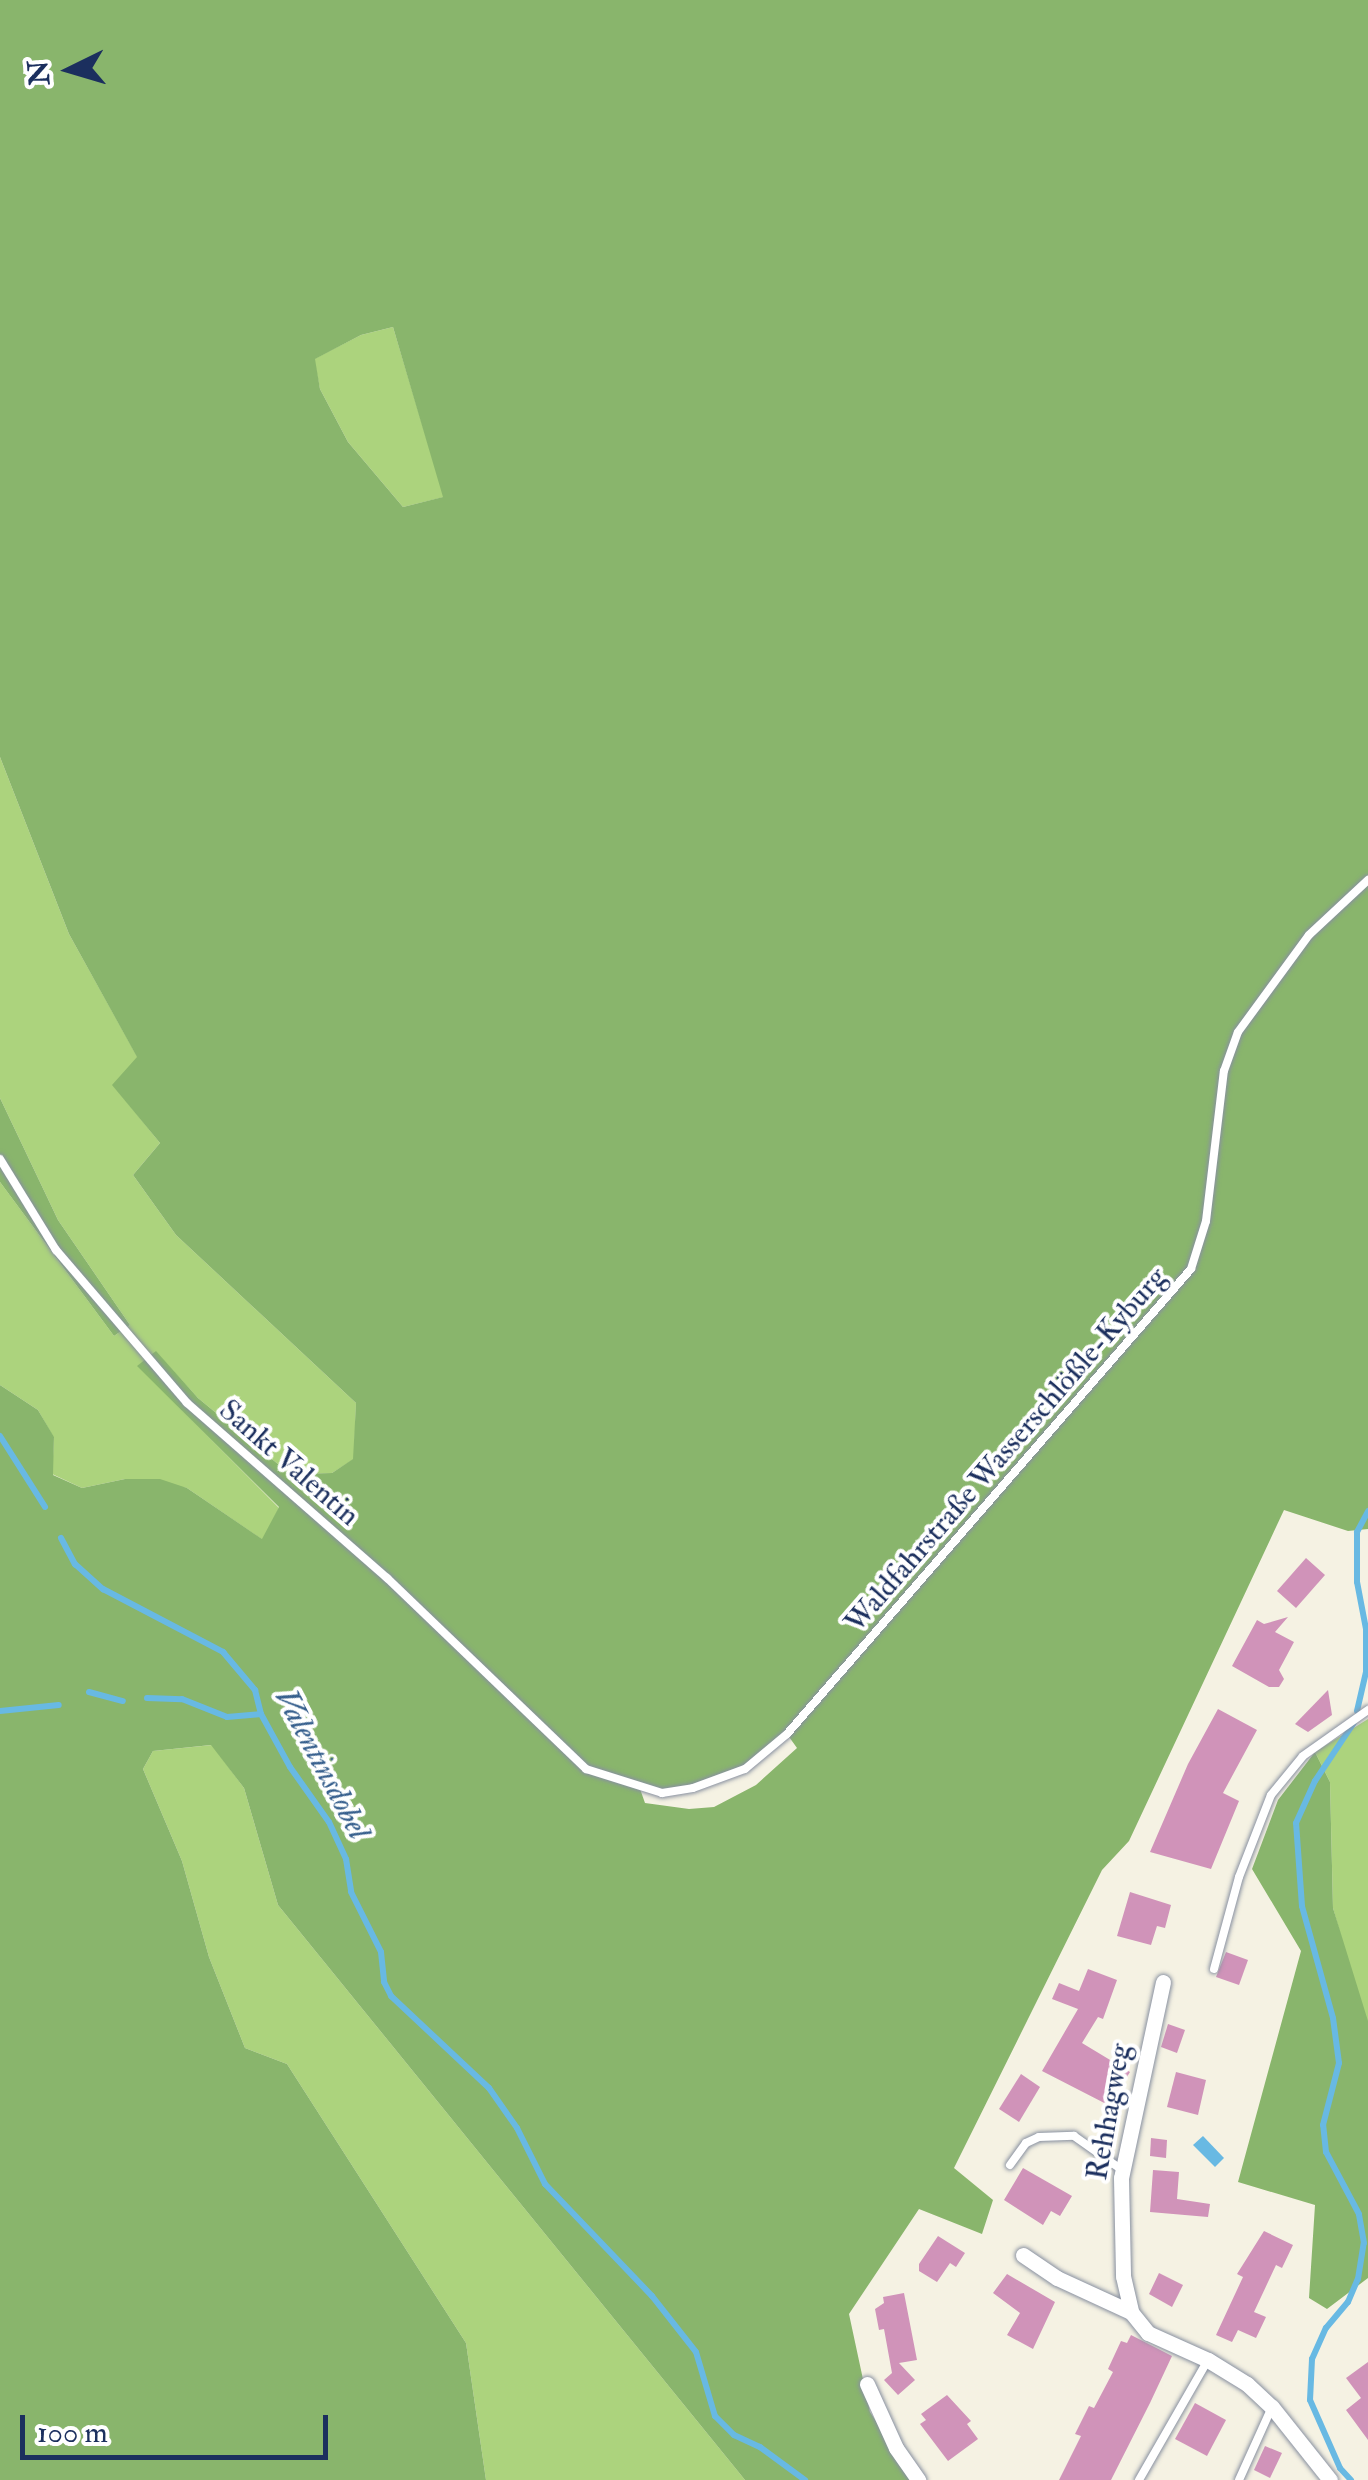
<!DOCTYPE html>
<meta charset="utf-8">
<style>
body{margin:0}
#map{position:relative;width:1368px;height:2480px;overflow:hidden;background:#f5f2e3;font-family:"IM FELL Double Pica",serif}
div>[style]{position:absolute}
.green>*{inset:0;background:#acd37d}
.forest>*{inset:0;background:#89b56c}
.water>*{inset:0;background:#68b9e3}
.stream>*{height:6px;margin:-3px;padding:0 3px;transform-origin:3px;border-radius:3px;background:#68b9e3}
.building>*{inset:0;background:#d093b9}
.roads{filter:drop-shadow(0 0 2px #8890a0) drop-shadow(0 0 2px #8890a0)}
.lane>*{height:8px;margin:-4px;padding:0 4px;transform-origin:4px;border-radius:4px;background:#fff}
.street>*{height:15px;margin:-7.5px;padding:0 7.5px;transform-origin:7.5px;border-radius:7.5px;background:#fff}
span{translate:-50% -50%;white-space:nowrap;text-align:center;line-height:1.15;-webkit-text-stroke:8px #fff;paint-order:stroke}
.street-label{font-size:30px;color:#1b2f5e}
.water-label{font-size:32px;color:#365f8d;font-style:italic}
.north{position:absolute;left:20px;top:20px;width:100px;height:100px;-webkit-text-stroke:8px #fff;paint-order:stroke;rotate:265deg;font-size:28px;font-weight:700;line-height:40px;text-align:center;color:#1b2f5e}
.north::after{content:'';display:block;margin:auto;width:35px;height:45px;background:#1b2f5e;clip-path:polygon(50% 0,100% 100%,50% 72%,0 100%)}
.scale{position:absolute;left:20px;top:2415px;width:308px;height:45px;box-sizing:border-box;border:5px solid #1b2f5e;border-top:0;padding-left:12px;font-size:30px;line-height:35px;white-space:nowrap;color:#1b2f5e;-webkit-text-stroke:8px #fff;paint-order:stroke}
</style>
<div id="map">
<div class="green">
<i style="clip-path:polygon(393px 327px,444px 497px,403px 507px,348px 442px,320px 389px,314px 359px,361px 335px)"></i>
<i style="clip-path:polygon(0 757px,69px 934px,138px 1058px,113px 1085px,160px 1143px,133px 1175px,176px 1235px,356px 1403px,354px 1459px,332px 1473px,290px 1474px,198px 1398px,156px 1352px,138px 1366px,279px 1508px,263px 1540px,187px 1488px,125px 1479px,82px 1488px,52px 1474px,54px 1438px,38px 1410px,0 1385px,0 1182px,114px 1336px,130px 1325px,58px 1220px,0 1098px)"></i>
<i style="clip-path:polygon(1368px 1719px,1368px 2021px,1365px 2021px,1333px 1908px,1330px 1782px,1315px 1752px)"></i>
<i style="clip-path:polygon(212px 1745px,244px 1788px,278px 1905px,745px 2480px,486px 2480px,466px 2343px,287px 2064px,245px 2048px,209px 1957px,182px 1861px,143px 1769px,153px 1751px)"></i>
</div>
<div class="forest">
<i style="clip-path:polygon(evenodd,0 0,1368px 0,1368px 1529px,1348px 1531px,1284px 1510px,1129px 1841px,1102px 1870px,954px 2168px,993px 2200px,982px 2234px,919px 2209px,849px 2314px,870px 2412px,914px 2480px,745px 2480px,278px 1905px,244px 1788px,211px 1745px,153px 1751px,143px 1769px,182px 1861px,209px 1957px,245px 2048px,287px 2064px,466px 2343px,486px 2480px,0 2480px,0 1385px,38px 1410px,54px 1437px,53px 1475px,82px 1488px,125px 1479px,160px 1479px,187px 1488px,262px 1539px,279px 1507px,137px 1366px,156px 1351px,198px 1398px,290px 1474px,332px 1473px,353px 1459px,356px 1403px,176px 1235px,133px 1175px,160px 1143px,112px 1085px,137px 1057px,69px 934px,0 757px,0 0,393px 327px,443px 497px,403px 507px,348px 442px,320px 389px,315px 359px,361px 335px,393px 327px,0 0,787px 1734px,797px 1748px,756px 1785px,714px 1807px,689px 1809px,645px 1803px,639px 1786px,662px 1793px,719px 1782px,745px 1769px,787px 1734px)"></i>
<i style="clip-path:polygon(0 1098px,58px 1220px,130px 1325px,114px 1336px,0 1182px)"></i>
<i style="clip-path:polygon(1315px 1752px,1330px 1782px,1333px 1908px,1368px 2021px,1368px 2278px,1327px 2309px,1309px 2298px,1315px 2205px,1238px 2182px,1301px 1951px,1252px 1869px,1278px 1800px)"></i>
</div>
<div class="water">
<i style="clip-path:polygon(1203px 2136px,1224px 2158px,1215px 2167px,1193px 2145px)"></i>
</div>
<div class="stream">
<i style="left:0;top:1436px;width:84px;rotate:57.6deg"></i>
<i style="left:61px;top:1538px;width:30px;rotate:62deg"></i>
<i style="left:75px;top:1564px;width:38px;rotate:42deg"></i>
<i style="left:103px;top:1589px;width:136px;rotate:27.7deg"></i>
<i style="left:223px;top:1652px;width:50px;rotate:49.9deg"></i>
<i style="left:255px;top:1690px;width:25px;rotate:76deg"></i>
<i style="left:261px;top:1714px;width:60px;rotate:61.3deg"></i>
<i style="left:290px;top:1767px;width:67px;rotate:54.7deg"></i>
<i style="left:329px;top:1822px;width:41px;rotate:65.3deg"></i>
<i style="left:346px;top:1859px;width:33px;rotate:81deg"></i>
<i style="left:351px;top:1892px;width:67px;rotate:63.4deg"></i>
<i style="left:381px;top:1952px;width:30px;rotate:84deg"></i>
<i style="left:384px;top:1982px;width:16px;rotate:63deg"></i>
<i style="left:391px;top:1996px;width:134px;rotate:43.2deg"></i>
<i style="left:489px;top:2088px;width:49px;rotate:55deg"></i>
<i style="left:517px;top:2128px;width:63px;rotate:63.4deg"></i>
<i style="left:545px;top:2184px;width:155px;rotate:46.3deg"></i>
<i style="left:652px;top:2296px;width:71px;rotate:51.8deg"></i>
<i style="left:696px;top:2352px;width:67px;rotate:73.5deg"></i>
<i style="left:715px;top:2416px;width:27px;rotate:45deg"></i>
<i style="left:734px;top:2435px;width:29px;rotate:25deg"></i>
<i style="left:760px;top:2447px;width:56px;rotate:36.3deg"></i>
<i style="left:89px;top:1692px;width:35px;rotate:15deg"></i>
<i style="left:147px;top:1698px;width:35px;rotate:2deg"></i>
<i style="left:182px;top:1699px;width:48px;rotate:21.8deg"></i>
<i style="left:227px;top:1717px;width:34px;rotate:-5deg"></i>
<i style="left:0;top:1711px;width:59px;rotate:-5.8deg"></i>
<i style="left:1357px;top:1711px;width:40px;rotate:-77deg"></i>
<i style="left:1366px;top:1672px;width:43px;rotate:-90deg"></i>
<i style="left:1366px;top:1629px;width:48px;rotate:-100.8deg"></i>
<i style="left:1357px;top:1582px;width:50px;rotate:-90deg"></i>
<i style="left:1357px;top:1532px;width:24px;rotate:-62deg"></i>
<i style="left:1351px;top:2480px;width:16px;rotate:-133deg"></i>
<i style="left:1340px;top:2468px;width:74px;rotate:-113.8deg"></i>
<i style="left:1310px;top:2400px;width:41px;rotate:-87.2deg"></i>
<i style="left:1312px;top:2359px;width:34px;rotate:-66deg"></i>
<i style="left:1326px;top:2328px;width:34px;rotate:-50deg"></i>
<i style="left:1348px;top:2302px;width:25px;rotate:-67deg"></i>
<i style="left:1358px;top:2279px;width:36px;rotate:-81deg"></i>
<i style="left:1364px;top:2243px;width:29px;rotate:-100deg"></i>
<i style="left:1359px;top:2214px;width:70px;rotate:-118deg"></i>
<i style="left:1326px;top:2152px;width:27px;rotate:-96deg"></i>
<i style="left:1323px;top:2125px;width:64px;rotate:-75.5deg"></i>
<i style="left:1339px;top:2063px;width:45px;rotate:-97.6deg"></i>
<i style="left:1333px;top:2018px;width:116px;rotate:-105.5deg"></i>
<i style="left:1302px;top:1906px;width:83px;rotate:-94.1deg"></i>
<i style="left:1296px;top:1823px;width:46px;rotate:-65.7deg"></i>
<i style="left:1315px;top:1781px;width:69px;rotate:-56.3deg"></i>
</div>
<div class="building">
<i style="clip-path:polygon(1306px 1558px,1325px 1575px,1296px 1608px,1277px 1591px)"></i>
<i style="clip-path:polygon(1288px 1617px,1275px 1632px,1294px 1642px,1279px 1670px,1284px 1679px,1279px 1687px,1269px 1687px,1232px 1666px,1257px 1620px,1264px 1624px)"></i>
<i style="clip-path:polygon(1328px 1690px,1332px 1715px,1308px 1732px,1295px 1724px)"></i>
<i style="clip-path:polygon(1218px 1709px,1257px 1730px,1223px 1793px,1239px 1801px,1211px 1869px,1150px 1852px,1188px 1764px)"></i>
<i style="clip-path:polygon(1130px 1892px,1171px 1905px,1165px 1928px,1157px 1926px,1151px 1945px,1117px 1936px)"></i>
<i style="clip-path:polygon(1226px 1952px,1248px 1960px,1239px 1985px,1216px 1977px)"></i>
<i style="clip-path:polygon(1088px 1969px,1117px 1980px,1103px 2019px,1098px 2017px,1082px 2043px,1130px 2072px,1120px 2088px,1126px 2092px,1116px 2109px,1042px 2071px,1078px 2009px,1052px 1999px,1059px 1983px,1079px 1991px)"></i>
<i style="clip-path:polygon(1168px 2024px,1185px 2030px,1177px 2053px,1161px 2047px)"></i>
<i style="clip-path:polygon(1176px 2072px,1206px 2080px,1198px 2115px,1167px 2107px)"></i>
<i style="clip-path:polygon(1021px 2074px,1040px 2087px,1019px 2122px,999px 2109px)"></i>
<i style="clip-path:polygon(1151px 2138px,1167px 2140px,1166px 2158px,1150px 2156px)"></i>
<i style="clip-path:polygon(1023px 2168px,1072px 2196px,1060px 2216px,1051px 2211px,1043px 2225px,1004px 2200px)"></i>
<i style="clip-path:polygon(1153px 2170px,1179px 2172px,1177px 2199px,1210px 2204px,1208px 2217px,1150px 2212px)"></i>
<i style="clip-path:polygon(1264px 2231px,1293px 2245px,1282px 2268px,1276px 2265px,1254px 2312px,1266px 2317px,1256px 2338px,1238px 2330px,1232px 2342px,1216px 2335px,1243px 2277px,1237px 2274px)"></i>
<i style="clip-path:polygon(938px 2236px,965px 2253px,956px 2267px,950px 2263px,937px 2282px,919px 2271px,919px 2264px)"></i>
<i style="clip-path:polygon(1159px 2273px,1183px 2285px,1172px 2307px,1149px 2294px)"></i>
<i style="clip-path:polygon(1007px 2274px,1055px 2302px,1033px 2349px,1007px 2335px,1020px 2313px,993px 2293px)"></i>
<i style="clip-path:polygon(904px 2293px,917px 2360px,899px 2363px,915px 2380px,898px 2395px,884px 2380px,892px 2373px,884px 2329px,879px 2330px,875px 2309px,884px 2303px,883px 2297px)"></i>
<i style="clip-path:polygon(1131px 2335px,1172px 2356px,1150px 2403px,1111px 2480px,1059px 2480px,1081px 2436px,1075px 2434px,1089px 2406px,1094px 2408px,1113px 2372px,1108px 2369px,1121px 2341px,1127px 2343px)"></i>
<i style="clip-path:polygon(1368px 2362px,1368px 2440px,1346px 2410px,1361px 2398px,1346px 2378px)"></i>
<i style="clip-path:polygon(947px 2395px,971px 2421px,967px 2424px,978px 2439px,948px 2461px,920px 2424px,926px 2420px,921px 2414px)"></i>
<i style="clip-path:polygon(1195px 2403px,1226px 2420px,1207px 2456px,1175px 2439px)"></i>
<i style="clip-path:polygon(1265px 2446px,1282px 2453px,1270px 2478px,1254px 2470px)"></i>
</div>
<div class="roads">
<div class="lane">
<i style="left:0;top:1159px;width:107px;rotate:58.4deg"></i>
<i style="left:56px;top:1250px;width:201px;rotate:49.4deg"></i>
<i style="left:187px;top:1403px;width:266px;rotate:41.2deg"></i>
<i style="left:387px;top:1578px;width:276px;rotate:43.8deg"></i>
<i style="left:586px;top:1769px;width:80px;rotate:17.5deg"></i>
<i style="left:662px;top:1793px;width:31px;rotate:-9deg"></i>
<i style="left:693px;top:1788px;width:55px;rotate:-20.1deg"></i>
<i style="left:745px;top:1769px;width:55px;rotate:-39.8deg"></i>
<i style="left:787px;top:1734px;width:616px;rotate:-49.02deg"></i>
<i style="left:1191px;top:1269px;width:50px;rotate:-72.6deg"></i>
<i style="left:1206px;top:1221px;width:151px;rotate:-83.2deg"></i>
<i style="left:1224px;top:1071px;width:41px;rotate:-70.3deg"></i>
<i style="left:1238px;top:1032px;width:120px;rotate:-53.8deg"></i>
<i style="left:1309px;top:935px;width:81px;rotate:-43deg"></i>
<i style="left:1214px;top:1969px;width:95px;rotate:-74.8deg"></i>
<i style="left:1239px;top:1877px;width:88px;rotate:-68.7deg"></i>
<i style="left:1271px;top:1795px;width:50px;rotate:-50.6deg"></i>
<i style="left:1303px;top:1756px;width:80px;rotate:-35.3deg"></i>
<i style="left:1010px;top:2165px;width:27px;rotate:-54deg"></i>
<i style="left:1026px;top:2143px;width:14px;rotate:-25deg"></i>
<i style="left:1039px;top:2137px;width:35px;rotate:-2deg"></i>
<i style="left:1074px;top:2136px;width:59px;rotate:35.3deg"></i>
<i style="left:1139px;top:2480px;width:138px;rotate:-60.1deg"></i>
<i style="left:1239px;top:2480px;width:80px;rotate:-65.7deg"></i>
</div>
<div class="street">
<i style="left:1163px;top:1982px;width:200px;rotate:102.1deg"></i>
<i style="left:1121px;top:2178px;width:98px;rotate:88.8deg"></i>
<i style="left:1123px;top:2276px;width:37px;rotate:77deg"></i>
<i style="left:1131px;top:2312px;width:27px;rotate:51deg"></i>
<i style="left:1148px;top:2333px;width:66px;rotate:24.2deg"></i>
<i style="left:1208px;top:2360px;width:46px;rotate:31.6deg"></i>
<i style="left:1247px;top:2384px;width:34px;rotate:43deg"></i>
<i style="left:1272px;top:2407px;width:93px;rotate:51.5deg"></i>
<i style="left:1023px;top:2255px;width:41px;rotate:34.1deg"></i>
<i style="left:1057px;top:2278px;width:81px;rotate:24.7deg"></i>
<i style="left:867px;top:2384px;width:70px;rotate:65.6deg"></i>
<i style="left:896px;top:2448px;width:39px;rotate:55deg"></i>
</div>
</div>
<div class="street-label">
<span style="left:1006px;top:1450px;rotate:-49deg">Waldfahrstraße Wasserschlößle-Kyburg</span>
<span style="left:289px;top:1463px;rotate:41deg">Sankt Valentin</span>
<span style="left:1109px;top:2112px;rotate:-80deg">Rehhagweg</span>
</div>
<div class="water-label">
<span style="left:322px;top:1764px;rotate:62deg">Valentinsdobel</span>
</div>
<div class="north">N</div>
<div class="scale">100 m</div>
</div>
